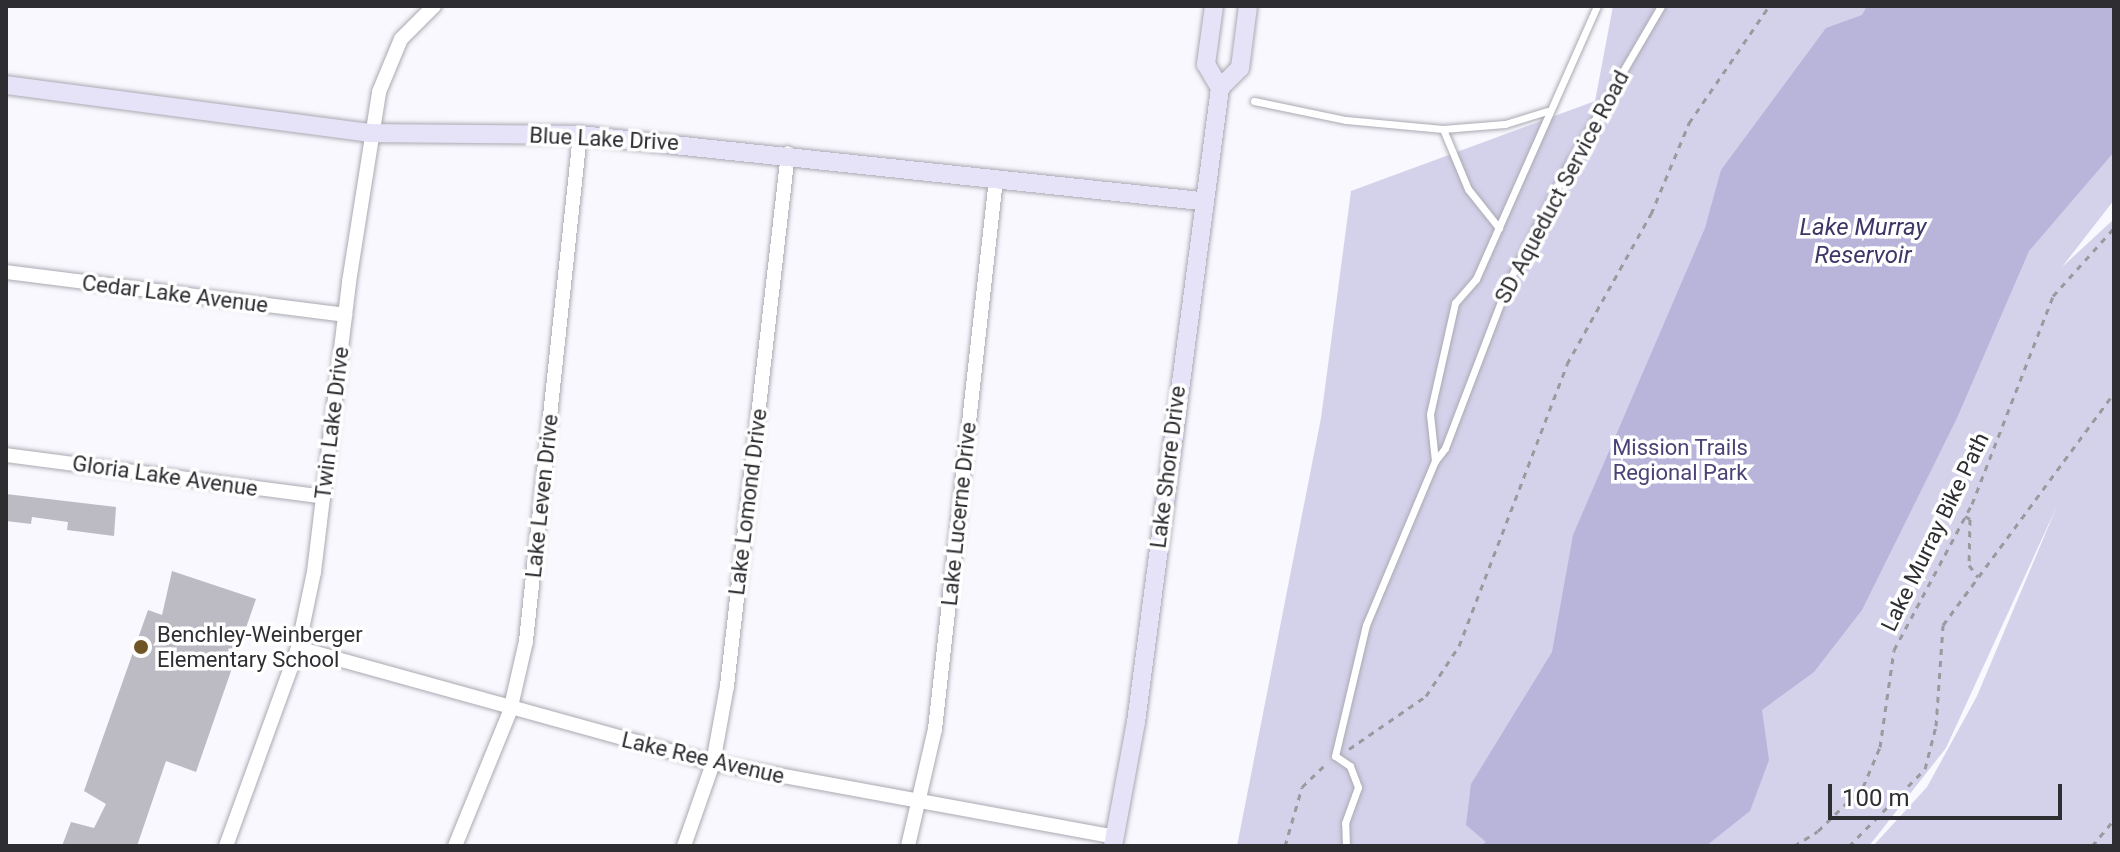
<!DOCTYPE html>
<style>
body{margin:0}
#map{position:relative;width:2120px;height:852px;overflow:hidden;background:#f8f8fe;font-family:Roboto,sans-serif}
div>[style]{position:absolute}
.green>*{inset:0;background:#d4d2eb}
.water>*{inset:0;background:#b8b4da}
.building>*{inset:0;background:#bcbbc4}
.path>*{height:3px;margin-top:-1.5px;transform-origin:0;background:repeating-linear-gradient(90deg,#99999e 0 6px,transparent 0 12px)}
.roads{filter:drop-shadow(0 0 2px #aaa9b2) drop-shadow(0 0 2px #aaa9b2)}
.lane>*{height:7px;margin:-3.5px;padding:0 3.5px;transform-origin:3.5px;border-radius:3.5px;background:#fff}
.street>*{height:14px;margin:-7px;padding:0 7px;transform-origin:7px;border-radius:7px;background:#fff}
.secondary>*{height:18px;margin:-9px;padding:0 9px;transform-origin:9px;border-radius:9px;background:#e6e3f8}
.dots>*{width:22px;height:22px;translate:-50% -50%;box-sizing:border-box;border:4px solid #fff;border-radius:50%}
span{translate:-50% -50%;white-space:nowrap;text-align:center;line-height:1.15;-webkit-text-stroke:7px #fff;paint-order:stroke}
.street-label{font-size:22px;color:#2e2e32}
.park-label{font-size:22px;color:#4b4376}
.poi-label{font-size:22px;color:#2e2e32}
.left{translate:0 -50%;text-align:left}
.water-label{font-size:24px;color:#3e3667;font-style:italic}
.frame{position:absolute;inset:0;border:8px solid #2e2e32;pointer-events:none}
.scale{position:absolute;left:1828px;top:784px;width:234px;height:36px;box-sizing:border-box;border:4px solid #2e2e32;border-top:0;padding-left:10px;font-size:24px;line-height:28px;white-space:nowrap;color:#2e2e32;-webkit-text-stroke:6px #fff;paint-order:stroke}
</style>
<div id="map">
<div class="green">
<i style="clip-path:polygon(1613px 6px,2114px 6px,2114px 200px,2062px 267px,2114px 219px,2114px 846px,1873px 846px,1927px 787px,1977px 696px,2057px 506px,1946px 748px,1869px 846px,1237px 846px,1321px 418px,1351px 191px,1595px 101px)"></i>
</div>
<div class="water">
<i style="clip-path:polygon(1867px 6px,2114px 6px,2114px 152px,2029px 251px,1957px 418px,1862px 610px,1814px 672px,1762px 710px,1769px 760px,1750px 811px,1706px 846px,1480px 846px,1486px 842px,1466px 825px,1471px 784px,1552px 652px,1573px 535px,1705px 228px,1721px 170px,1826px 28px,1862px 15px)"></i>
</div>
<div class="building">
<i style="clip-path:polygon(6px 494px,116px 507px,114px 536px,67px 530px,68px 522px,32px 517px,31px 524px,6px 521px)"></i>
<i style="clip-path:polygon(172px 571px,256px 599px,196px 772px,166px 761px,137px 846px,62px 846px,71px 822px,94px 828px,106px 804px,84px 791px,148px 610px,162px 615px)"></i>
</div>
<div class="path">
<i style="left:1965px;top:516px;width:6px;rotate:31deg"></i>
<i style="left:1970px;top:519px;width:46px;rotate:91.2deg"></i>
<i style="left:1969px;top:565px;width:15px;rotate:53deg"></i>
<i style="left:1349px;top:749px;width:93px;rotate:-34.5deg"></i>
<i style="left:1426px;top:696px;width:60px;rotate:-56.6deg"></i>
<i style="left:1459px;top:646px;width:302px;rotate:-69deg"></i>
<i style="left:1567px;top:364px;width:172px;rotate:-60.8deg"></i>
<i style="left:1651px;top:214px;width:99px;rotate:-67.3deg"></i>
<i style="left:1689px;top:123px;width:142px;rotate:-55.6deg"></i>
<i style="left:1285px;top:846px;width:61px;rotate:-73.9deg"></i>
<i style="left:1302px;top:787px;width:33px;rotate:-44deg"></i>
<i style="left:1794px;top:846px;width:28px;rotate:-32deg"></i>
<i style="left:1818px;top:831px;width:63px;rotate:-44.4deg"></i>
<i style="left:1863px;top:787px;width:43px;rotate:-67deg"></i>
<i style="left:1880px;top:747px;width:98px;rotate:-81.8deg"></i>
<i style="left:1894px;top:650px;width:166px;rotate:-61.9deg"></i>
<i style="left:1972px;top:504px;width:223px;rotate:-68.7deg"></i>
<i style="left:2053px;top:296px;width:91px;rotate:-48.1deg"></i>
<i style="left:1849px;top:846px;width:108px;rotate:-45.4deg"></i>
<i style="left:1925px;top:769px;width:44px;rotate:-75.7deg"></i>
<i style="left:1936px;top:726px;width:101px;rotate:-86deg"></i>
<i style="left:1943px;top:625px;width:288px;rotate:-53.6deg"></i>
<i style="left:2092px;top:846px;width:34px;rotate:-50deg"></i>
</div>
<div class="roads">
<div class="lane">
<i style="left:1254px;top:101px;width:94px;rotate:11.7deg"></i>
<i style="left:1346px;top:120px;width:97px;rotate:5.3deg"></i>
<i style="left:1443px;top:129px;width:62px;rotate:-4.6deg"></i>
<i style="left:1505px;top:124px;width:44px;rotate:-17.2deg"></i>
<i style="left:1443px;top:129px;width:65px;rotate:67.4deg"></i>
<i style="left:1468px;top:189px;width:50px;rotate:51.5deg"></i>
<i style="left:1435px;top:461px;width:47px;rotate:-96.1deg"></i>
<i style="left:1430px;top:414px;width:114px;rotate:-77.3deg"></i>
<i style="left:1455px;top:303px;width:32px;rotate:-49deg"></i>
<i style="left:1476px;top:279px;width:299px;rotate:-66.1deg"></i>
<i style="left:1346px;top:846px;width:23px;rotate:-92deg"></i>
<i style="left:1345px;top:823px;width:38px;rotate:-70deg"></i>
<i style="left:1358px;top:787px;width:22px;rotate:-111deg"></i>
<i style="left:1350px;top:766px;width:18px;rotate:-146deg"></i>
<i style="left:1335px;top:756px;width:135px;rotate:-76.7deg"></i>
<i style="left:1366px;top:625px;width:178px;rotate:-67.2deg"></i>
<i style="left:1435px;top:461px;width:16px;rotate:-52deg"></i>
<i style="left:1445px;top:448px;width:177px;rotate:-69.1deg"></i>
<i style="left:1508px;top:283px;width:130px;rotate:-63deg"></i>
<i style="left:1567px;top:167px;width:186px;rotate:-59.7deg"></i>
</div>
<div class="street">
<i style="left:6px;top:272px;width:342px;rotate:7.2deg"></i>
<i style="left:6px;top:455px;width:320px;rotate:7.5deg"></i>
<i style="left:298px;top:648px;width:431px;rotate:15.5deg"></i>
<i style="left:713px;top:763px;width:409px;rotate:10.4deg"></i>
<i style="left:226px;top:846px;width:211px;rotate:-70deg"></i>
<i style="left:298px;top:648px;width:78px;rotate:-78.1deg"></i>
<i style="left:314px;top:572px;width:292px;rotate:-83.1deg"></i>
<i style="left:349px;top:282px;width:192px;rotate:-81deg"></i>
<i style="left:379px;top:92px;width:57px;rotate:-67.5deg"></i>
<i style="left:401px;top:39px;width:47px;rotate:-45deg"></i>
<i style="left:455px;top:846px;width:146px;rotate:-67.8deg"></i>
<i style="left:510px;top:711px;width:72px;rotate:-77.1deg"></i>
<i style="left:526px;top:641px;width:509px;rotate:-83.91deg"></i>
<i style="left:684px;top:846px;width:88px;rotate:-70.7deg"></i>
<i style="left:713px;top:763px;width:78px;rotate:-79.7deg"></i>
<i style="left:727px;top:686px;width:536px;rotate:-83.47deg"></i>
<i style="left:908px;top:846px;width:120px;rotate:-77deg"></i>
<i style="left:935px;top:729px;width:553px;rotate:-83.67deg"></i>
</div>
<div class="secondary">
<i style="left:1214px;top:6px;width:59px;rotate:97.9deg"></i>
<i style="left:1206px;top:64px;width:28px;rotate:60deg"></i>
<i style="left:6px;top:85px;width:367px;rotate:7.5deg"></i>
<i style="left:370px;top:133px;width:210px;rotate:0.5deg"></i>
<i style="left:580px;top:135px;width:624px;rotate:6.07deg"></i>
<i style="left:1220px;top:88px;width:28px;rotate:-45deg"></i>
<i style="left:1240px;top:68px;width:63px;rotate:-82.6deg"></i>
<i style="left:1113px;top:846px;width:126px;rotate:-79.5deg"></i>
<i style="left:1136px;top:722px;width:640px;rotate:-82.45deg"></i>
</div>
</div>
<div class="dots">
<i style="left:141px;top:647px;background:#705527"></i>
</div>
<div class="street-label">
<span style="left:604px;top:139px;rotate:3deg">Blue Lake Drive</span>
<span style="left:1562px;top:187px;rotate:-62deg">SD Aqueduct Service Road</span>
<span style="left:175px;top:294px;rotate:7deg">Cedar Lake Avenue</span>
<span style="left:332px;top:423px;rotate:-83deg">Twin Lake Drive</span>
<span style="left:1168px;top:467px;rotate:-83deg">Lake Shore Drive</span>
<span style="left:165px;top:476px;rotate:8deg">Gloria Lake Avenue</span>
<span style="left:542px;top:496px;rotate:-84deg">Lake Leven Drive</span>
<span style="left:748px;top:502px;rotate:-83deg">Lake Lomond Drive</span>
<span style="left:959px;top:514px;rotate:-84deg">Lake Lucerne Drive</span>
<span style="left:1935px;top:532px;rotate:-64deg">Lake Murray Bike Path</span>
<span style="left:703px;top:758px;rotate:13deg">Lake Ree Avenue</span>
</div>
<div class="park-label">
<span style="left:1680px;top:460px">Mission Trails<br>Regional Park</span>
</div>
<div class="poi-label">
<span class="left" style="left:157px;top:647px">Benchley-Weinberger<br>Elementary School</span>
</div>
<div class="water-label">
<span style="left:1863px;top:242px">Lake Murray<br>Reservoir</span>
</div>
<div class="frame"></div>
<div class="scale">100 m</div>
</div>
